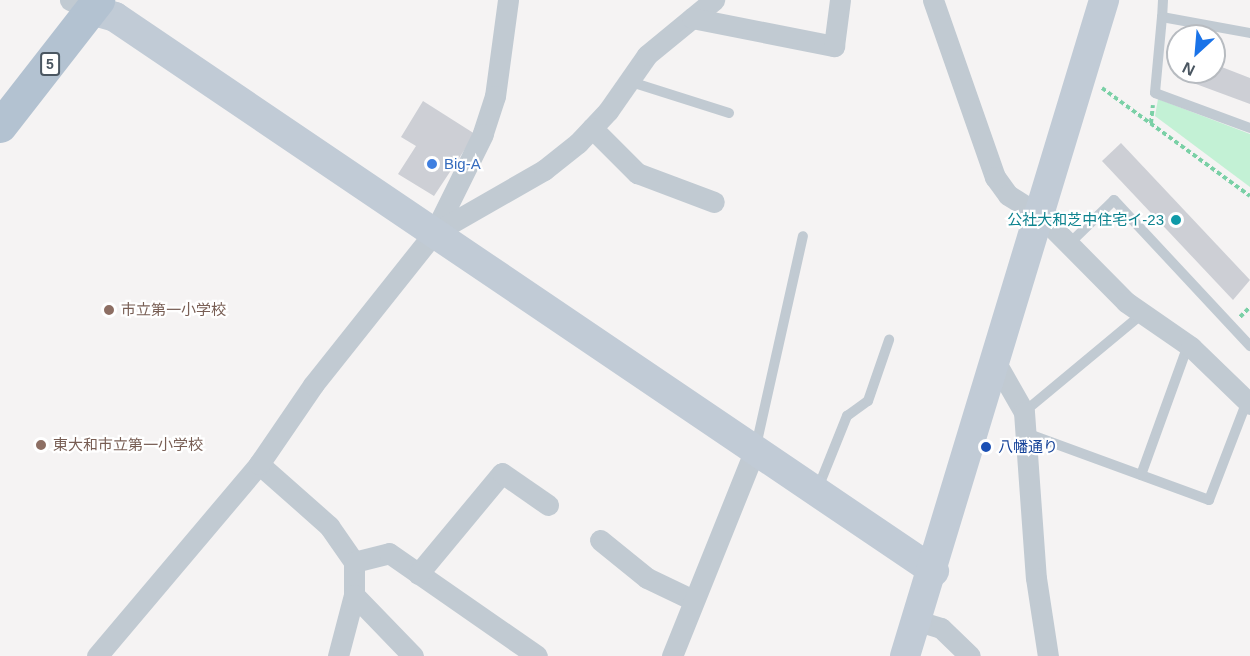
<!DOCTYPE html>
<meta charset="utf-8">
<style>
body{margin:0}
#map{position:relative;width:1250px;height:656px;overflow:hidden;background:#f5f3f3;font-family:Arial,"Noto Sans JP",sans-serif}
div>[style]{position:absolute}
.green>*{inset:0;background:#c3f1d5}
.building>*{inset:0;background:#cdcfd5}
.path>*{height:4px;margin-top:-2px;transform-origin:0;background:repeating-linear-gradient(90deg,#7ad0a6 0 4.5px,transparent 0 7.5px)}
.lane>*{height:10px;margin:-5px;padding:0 5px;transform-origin:5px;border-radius:5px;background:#c1cad2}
.street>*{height:21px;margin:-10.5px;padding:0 10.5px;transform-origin:10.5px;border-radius:10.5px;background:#c1cad2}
.secondary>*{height:30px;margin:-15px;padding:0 15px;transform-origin:15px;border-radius:15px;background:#c1cbd6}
.primary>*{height:33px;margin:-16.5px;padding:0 16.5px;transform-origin:16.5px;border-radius:16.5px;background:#b3c2d1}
.dots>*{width:16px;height:16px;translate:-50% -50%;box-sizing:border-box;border:3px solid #fff;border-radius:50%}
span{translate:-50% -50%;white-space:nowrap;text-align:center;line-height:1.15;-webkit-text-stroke:4.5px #fff;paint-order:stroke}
.shield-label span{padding:2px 4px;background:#fff;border:2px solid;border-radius:4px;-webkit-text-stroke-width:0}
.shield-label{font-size:14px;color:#4a5661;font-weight:700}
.shop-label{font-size:15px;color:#366cbe}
.left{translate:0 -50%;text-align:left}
.culture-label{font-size:15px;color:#0d838f}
.right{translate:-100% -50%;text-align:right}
.education-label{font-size:15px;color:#785e54}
.transit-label{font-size:15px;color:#164399}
.north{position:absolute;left:1166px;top:24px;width:60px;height:60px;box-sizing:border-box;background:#fff;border:2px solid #b7bbc0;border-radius:50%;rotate:206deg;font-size:16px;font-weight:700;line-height:24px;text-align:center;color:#4a5661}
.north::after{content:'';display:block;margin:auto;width:21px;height:27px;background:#1a73e8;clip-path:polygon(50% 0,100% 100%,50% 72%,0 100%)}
</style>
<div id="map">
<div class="green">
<i style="clip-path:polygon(1158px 99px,1250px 134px,1250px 187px,1155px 116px)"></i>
</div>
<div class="building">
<i style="clip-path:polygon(1214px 64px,1250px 78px,1250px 104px,1177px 77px,1179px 72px,1214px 72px)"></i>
<i style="clip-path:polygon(423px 101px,475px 134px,434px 196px,398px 174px,416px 146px,401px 137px)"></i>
<i style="clip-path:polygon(1121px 143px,1250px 280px,1233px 300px,1102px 161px)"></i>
</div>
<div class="path">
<i style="left:1102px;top:88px;width:183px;rotate:36.1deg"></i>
<i style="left:1151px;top:123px;width:18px;rotate:-84deg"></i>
<i style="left:1240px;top:317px;width:14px;rotate:-45deg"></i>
</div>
<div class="lane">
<i style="left:1163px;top:0;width:17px;rotate:93deg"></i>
<i style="left:1162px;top:17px;width:89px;rotate:10.3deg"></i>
<i style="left:1162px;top:17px;width:76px;rotate:95.3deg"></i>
<i style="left:1155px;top:93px;width:101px;rotate:20.2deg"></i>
<i style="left:628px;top:81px;width:106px;rotate:17.6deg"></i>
<i style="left:1071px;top:242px;width:60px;rotate:-44.3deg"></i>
<i style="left:1114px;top:200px;width:200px;rotate:47deg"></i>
<i style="left:1024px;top:412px;width:152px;rotate:-39.7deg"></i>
<i style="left:1026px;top:433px;width:195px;rotate:20.1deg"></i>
<i style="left:1209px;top:500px;width:106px;rotate:-69deg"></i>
<i style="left:756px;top:446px;width:215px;rotate:-77.4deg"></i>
<i style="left:1141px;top:475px;width:138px;rotate:-70.1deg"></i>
<i style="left:818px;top:488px;width:78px;rotate:-68.1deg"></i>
<i style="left:847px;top:416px;width:26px;rotate:-36deg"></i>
<i style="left:868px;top:401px;width:65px;rotate:-71deg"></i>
</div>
<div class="street">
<i style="left:70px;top:0;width:23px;rotate:25deg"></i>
<i style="left:508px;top:0;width:97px;rotate:97.7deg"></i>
<i style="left:495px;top:96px;width:40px;rotate:108deg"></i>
<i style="left:483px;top:134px;width:110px;rotate:116.3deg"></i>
<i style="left:434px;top:233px;width:127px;rotate:-29.8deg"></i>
<i style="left:544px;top:170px;width:43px;rotate:-38.5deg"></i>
<i style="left:578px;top:143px;width:44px;rotate:-46.8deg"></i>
<i style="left:608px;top:111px;width:68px;rotate:-55.1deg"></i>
<i style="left:647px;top:55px;width:87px;rotate:-39.4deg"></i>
<i style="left:933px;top:0;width:188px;rotate:70.7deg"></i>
<i style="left:995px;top:177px;width:22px;rotate:54deg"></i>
<i style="left:1008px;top:195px;width:36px;rotate:32deg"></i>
<i style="left:1039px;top:214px;width:124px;rotate:45.3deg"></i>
<i style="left:1126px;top:302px;width:79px;rotate:34.7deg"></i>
<i style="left:1191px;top:347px;width:82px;rotate:44deg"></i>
<i style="left:692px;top:18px;width:145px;rotate:11.2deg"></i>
<i style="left:834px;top:46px;width:46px;rotate:-82.6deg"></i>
<i style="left:592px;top:128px;width:64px;rotate:45deg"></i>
<i style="left:637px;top:173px;width:82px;rotate:20.6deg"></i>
<i style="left:996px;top:363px;width:56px;rotate:60.3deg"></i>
<i style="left:1024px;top:412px;width:166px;rotate:85.9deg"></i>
<i style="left:1036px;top:578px;width:79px;rotate:81.3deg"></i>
<i style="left:259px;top:464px;width:94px;rotate:41.5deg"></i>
<i style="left:329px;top:526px;width:44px;rotate:55.2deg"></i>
<i style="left:354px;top:562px;width:33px;rotate:90deg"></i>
<i style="left:354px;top:595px;width:63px;rotate:104.7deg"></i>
<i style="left:600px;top:540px;width:60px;rotate:39deg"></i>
<i style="left:647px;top:578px;width:51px;rotate:25.6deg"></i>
<i style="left:354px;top:562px;width:36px;rotate:-14deg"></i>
<i style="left:389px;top:553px;width:180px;rotate:34.8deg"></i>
<i style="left:418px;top:574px;width:131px;rotate:-50.3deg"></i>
<i style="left:502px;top:473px;width:56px;rotate:34.8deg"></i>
<i style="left:354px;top:595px;width:85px;rotate:46deg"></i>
<i style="left:918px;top:621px;width:24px;rotate:17deg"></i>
<i style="left:941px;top:628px;width:40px;rotate:44deg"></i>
<i style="left:97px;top:656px;width:251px;rotate:-49.8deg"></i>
<i style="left:259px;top:464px;width:96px;rotate:-55.6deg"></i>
<i style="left:313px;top:385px;width:194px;rotate:-51.5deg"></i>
<i style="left:672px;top:656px;width:222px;rotate:-68.1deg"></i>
</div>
<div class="secondary">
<i style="left:91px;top:10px;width:25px;rotate:16deg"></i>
<i style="left:115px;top:17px;width:989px;rotate:34.08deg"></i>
<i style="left:905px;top:656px;width:686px;rotate:-73.12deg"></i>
</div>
<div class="primary">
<i style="left:0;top:126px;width:160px;rotate:-52.1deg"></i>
</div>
<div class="dots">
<i style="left:432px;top:164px;background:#3f7fe0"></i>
<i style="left:1176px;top:220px;background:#0f9aa8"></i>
<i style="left:109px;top:310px;background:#8d6e63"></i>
<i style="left:41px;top:445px;background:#8d6e63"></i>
<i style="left:986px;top:447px;background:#1a4fb4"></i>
</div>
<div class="shield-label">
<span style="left:50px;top:64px">5</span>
</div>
<div class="shop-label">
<span class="left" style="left:444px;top:164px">Big-A</span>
</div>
<div class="culture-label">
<span class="right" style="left:1164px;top:220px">公社大和芝中住宅イ-23</span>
</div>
<div class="education-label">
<span class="left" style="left:121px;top:310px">市立第一小学校</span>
<span class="left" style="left:53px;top:445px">東大和市立第一小学校</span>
</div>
<div class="transit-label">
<span class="left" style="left:998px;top:447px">八幡通り</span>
</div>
<div class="north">N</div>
</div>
